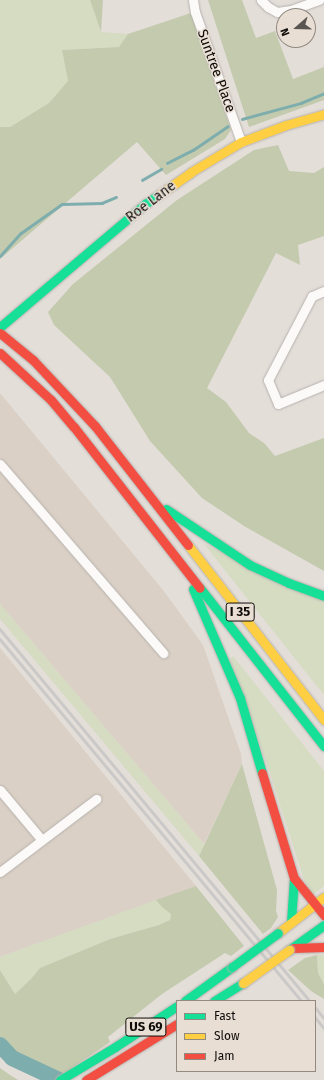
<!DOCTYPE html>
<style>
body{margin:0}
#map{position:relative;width:324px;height:1080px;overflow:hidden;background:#e4ded9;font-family:"Fira Sans",sans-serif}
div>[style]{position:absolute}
.built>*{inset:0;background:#dad0c5}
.green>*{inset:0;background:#d5dcc2}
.forest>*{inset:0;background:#c3caad}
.stream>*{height:2.5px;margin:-1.25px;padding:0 1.25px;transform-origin:1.25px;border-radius:1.25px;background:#7eadad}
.river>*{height:16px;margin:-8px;padding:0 8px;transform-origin:8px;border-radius:8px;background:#7eadad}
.roads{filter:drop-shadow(0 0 1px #b7b2ae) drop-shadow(0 0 1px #b7b2ae)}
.street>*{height:9px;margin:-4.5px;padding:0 4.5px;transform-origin:4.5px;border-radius:4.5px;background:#fbfaf9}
.fast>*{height:9px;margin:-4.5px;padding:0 4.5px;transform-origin:4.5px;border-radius:4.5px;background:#16e098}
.slow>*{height:9px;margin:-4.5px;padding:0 4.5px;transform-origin:4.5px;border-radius:4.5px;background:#ffcf43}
.jam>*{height:9px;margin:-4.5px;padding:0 4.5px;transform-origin:4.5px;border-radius:4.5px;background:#f24e42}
.rail>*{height:2.5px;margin:-1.25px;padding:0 1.25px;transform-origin:1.25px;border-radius:1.25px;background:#cac9c7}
.bridges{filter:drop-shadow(0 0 1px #b7b2ae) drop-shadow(0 0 1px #b7b2ae)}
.fast-bridge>*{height:9px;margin:-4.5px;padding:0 4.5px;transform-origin:4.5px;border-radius:4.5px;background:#16e098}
.slow-bridge>*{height:9px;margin:-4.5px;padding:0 4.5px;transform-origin:4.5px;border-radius:4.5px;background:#ffcf43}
span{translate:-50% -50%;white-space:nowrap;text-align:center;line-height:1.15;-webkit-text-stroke:3px #e8ded4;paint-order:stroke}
.shield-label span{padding:1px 3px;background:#e8ded4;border:1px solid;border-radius:3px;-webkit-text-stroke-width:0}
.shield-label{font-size:13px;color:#0e0b08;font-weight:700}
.street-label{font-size:14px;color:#0e0b08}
.legend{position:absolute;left:176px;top:1000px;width:140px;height:72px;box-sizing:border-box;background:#e8ded4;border:1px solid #918a82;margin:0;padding:5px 7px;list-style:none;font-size:12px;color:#0e0b08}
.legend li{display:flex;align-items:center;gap:8px;height:20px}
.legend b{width:20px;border:1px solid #918a82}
.north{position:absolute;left:276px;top:8px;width:40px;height:40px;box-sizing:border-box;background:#e8ded4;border:1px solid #918a82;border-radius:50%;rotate:250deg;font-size:11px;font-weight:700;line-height:16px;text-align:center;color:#0e0b08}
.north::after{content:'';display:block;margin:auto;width:14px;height:18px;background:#595551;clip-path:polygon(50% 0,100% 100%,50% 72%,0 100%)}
</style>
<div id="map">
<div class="built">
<i style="clip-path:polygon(0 393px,163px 590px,203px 645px,241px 754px,242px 764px,204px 844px,0 604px)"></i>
<i style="clip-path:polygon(0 648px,196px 886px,0 957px)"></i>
</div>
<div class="green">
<i style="clip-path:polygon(0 0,90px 0,101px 32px,128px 34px,119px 47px,62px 50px,68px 81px,49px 103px,10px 127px,0 127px)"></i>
<i style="clip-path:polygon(204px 544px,324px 601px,324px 695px)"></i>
<i style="clip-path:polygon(0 604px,204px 844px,199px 856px,0 619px)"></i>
<i style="clip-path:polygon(233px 656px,324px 771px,324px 886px,312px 895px,304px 880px,269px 770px,230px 659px)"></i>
<i style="clip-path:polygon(156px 900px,162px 907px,171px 914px,170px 920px,159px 925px,110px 939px,40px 968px,31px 979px,15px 994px,0 970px,0 957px)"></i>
<i style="clip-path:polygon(317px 955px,324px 955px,324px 984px,318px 973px)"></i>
</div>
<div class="forest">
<i style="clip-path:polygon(90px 0,103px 0,101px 32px)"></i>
<i style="clip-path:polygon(208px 0,242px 0,256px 38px,275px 31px,293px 79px,324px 67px,324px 100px,249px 127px)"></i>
<i style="clip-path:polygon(191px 13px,231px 130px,225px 139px,166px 175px,137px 142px,0 259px,0 127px,10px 127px,49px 103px,68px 81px,62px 50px,119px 47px,128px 34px)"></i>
<i style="clip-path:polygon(278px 145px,289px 171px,314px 173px,324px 167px,324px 236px,298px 245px,300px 265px,276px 253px,207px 388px,226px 402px,249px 433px,264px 443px,275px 456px,324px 438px,324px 571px,244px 526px,202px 498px,150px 441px,110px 377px,54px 325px,48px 312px,73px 284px,177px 200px,254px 150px)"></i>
<i style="clip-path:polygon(242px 764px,277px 890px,276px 911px,278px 917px,271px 928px,263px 934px,199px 856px)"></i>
<i style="clip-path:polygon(196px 886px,244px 946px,231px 956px,225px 953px,162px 994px,108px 1037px,110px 1042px,63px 1074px,26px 1058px,9px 1048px,0 1039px,0 970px,15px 994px,31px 979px,40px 968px,110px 939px,159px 925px,170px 920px,171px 914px,162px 907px,156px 900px)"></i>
<i style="clip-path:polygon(317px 955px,318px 973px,324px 984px,324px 999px,311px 991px,288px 970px,305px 958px)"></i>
<i style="clip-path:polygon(0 1068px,10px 1075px,18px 1080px,0 1080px)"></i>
</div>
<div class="stream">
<i style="left:242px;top:119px;width:61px;rotate:-15.2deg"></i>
<i style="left:301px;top:103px;width:25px;rotate:-23deg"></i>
<i style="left:167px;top:163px;width:29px;rotate:-27deg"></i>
<i style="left:193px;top:150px;width:42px;rotate:-34.4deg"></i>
<i style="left:142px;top:180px;width:22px;rotate:-30deg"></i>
<i style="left:0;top:256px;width:31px;rotate:-48deg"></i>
<i style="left:21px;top:233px;width:50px;rotate:-35.3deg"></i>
<i style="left:62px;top:204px;width:40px;rotate:-1.4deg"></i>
<i style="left:102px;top:203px;width:15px;rotate:-23deg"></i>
</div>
<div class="river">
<i style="left:0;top:1045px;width:18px;rotate:47deg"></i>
<i style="left:12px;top:1058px;width:52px;rotate:25.1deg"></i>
</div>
<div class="roads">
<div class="street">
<i style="left:193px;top:0;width:12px;rotate:81deg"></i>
<i style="left:195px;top:12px;width:138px;rotate:70.5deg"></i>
<i style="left:261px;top:0;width:10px;rotate:45deg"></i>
<i style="left:268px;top:7px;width:10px;rotate:29deg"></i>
<i style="left:277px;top:12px;width:14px;rotate:-8deg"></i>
<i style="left:291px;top:10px;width:30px;rotate:-20deg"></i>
<i style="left:324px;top:291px;width:13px;rotate:157deg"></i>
<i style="left:312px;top:296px;width:95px;rotate:117.6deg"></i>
<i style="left:268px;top:380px;width:26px;rotate:67deg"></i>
<i style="left:278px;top:404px;width:50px;rotate:-22.4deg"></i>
<i style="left:0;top:464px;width:250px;rotate:49.2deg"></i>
<i style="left:0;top:790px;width:65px;rotate:50deg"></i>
<i style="left:0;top:872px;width:121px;rotate:-37.2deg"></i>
</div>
<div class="fast">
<i style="left:0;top:327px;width:190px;rotate:-40.3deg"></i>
<i style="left:145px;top:204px;width:18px;rotate:-34deg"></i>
<i style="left:166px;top:509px;width:101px;rotate:33.7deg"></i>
<i style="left:250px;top:565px;width:43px;rotate:24.8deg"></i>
<i style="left:289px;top:583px;width:37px;rotate:20deg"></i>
<i style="left:200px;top:588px;width:201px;rotate:51.9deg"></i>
<i style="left:193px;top:589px;width:119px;rotate:66.7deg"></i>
<i style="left:240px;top:698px;width:78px;rotate:73.7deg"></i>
<i style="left:291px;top:922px;width:44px;rotate:-86.1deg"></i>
<i style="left:289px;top:950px;width:43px;rotate:-35.5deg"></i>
<i style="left:185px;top:1001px;width:58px;rotate:-35.9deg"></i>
<i style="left:214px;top:1001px;width:34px;rotate:-32deg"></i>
<i style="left:60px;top:1080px;width:64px;rotate:-31deg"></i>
<i style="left:115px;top:1047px;width:74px;rotate:-33.5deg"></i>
</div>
<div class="slow">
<i style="left:160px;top:194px;width:38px;rotate:-35deg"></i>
<i style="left:191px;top:172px;width:58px;rotate:-31deg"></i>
<i style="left:241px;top:142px;width:48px;rotate:-20.7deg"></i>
<i style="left:286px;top:125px;width:40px;rotate:-16deg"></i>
<i style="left:188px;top:545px;width:222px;rotate:52.1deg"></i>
<i style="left:278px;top:933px;width:58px;rotate:-38deg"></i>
</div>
<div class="jam">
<i style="left:0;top:333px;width:43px;rotate:39.3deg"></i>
<i style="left:33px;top:360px;width:91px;rotate:46.8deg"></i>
<i style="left:95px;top:426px;width:151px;rotate:52deg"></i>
<i style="left:0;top:353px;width:69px;rotate:42.7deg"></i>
<i style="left:51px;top:400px;width:35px;rotate:50deg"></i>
<i style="left:74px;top:427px;width:204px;rotate:52deg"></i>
<i style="left:262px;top:773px;width:110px;rotate:73.1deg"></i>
<i style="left:294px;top:878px;width:48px;rotate:51deg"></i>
<i style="left:293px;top:948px;width:31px;rotate:-2deg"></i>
<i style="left:86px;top:1080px;width:107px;rotate:-31.6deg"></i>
</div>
</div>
<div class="rail">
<i style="left:0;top:629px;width:484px;rotate:50.2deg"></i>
<i style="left:0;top:639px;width:471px;rotate:50.2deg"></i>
<i style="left:315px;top:1007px;width:14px;rotate:51deg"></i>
<i style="left:315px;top:1017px;width:14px;rotate:51deg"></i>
</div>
<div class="bridges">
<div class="fast-bridge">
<i style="left:232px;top:967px;width:57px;rotate:-36.5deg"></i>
</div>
<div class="slow-bridge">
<i style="left:243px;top:983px;width:57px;rotate:-35.7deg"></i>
</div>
</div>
<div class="shield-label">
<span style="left:240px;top:612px">I 35</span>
<span style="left:146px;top:1027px">US 69</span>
</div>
<div class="street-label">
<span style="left:216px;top:71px;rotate:70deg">Suntree Place</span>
<span style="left:151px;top:202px;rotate:-37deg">Roe Lane</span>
</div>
<ul class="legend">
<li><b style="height:5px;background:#16e098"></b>Fast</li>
<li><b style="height:5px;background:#ffcf43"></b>Slow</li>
<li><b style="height:5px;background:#f24e42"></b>Jam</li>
</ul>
<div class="north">N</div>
</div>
